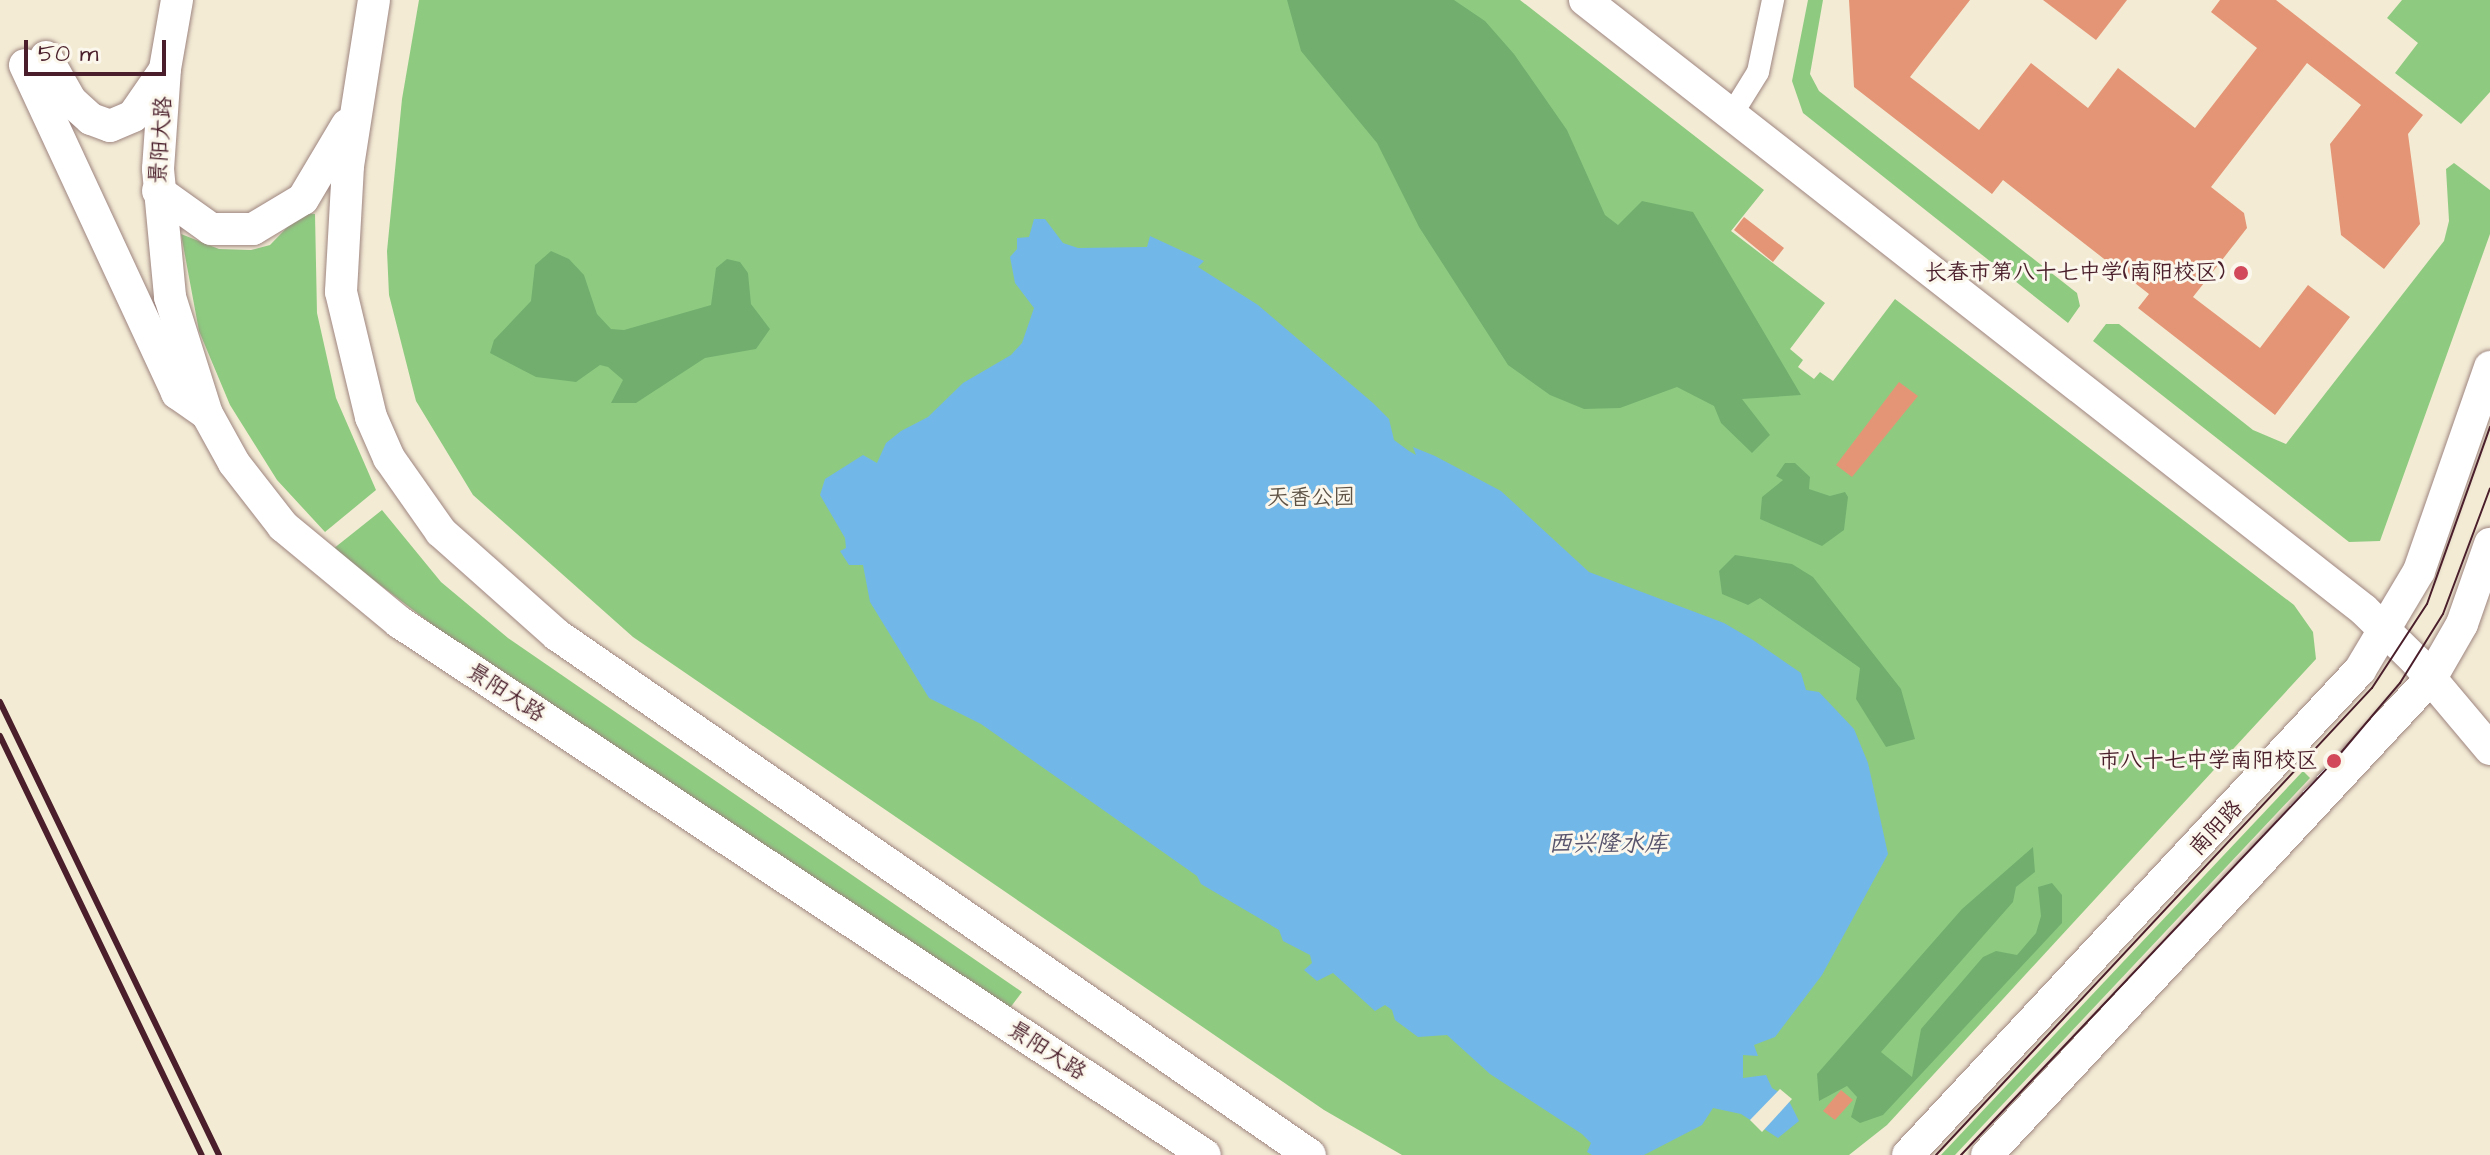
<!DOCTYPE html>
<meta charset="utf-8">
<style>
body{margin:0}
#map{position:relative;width:2490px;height:1155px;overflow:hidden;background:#f3ebd4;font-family:"Architects Daughter","LXGW WenKai TC",sans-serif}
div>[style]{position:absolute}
.green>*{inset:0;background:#8ecb81}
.forest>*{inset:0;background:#72af6f}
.water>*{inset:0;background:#71b7e8}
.pier>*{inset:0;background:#f3ebd4}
.building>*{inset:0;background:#e49575}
.roads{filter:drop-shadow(0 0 2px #9e8580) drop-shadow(0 0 2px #9e8580)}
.street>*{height:22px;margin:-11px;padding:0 11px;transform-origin:11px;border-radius:11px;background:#fff}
.secondary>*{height:32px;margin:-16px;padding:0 16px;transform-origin:16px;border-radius:16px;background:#fff}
.tram>*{height:2px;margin:-1px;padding:0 1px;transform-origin:1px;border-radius:1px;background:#4a1f2b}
.rail>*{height:6px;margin:-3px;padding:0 3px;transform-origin:3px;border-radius:3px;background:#4a1f2b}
.dots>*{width:22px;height:22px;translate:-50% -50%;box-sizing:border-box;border:4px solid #fbf7ec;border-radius:50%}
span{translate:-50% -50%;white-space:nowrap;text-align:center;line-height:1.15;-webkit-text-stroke:6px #fbf7ec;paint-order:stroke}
.street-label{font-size:22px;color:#4a1f2b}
.poi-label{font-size:22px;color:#4a1f2b}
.right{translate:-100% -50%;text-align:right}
.park-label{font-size:22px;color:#5e5345}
.water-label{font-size:24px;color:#58546d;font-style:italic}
.scale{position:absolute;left:24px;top:40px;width:142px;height:36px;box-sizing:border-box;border:4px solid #4a1f2b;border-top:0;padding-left:10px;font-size:24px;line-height:28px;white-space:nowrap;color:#4a1f2b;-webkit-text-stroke:6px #fbf7ec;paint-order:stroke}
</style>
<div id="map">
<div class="green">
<i style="clip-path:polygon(419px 0,1520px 0,1764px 190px,1731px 231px,1825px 303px,1790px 349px,1803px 360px,1798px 367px,1814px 379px,1820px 372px,1833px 381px,1895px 299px,2294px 605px,2313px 632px,2316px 659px,1887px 1125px,1849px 1155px,1402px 1155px,1324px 1110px,633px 637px,473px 495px,416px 401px,389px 295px,387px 251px,402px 99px)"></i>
<i style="clip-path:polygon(1808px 0,1823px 0,1810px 74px,1819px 91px,2077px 293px,2080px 306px,2068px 323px,1803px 113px,1792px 81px)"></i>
<i style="clip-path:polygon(2402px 0,2490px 0,2490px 92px,2461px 124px,2395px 73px,2418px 43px,2387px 18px)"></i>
<i style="clip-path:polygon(2454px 163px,2490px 190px,2490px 234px,2380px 541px,2349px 542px,2093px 341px,2106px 324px,2119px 324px,2253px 430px,2286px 444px,2444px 241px,2449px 221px,2446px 169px)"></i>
<i style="clip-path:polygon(301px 213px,315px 214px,317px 313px,336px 398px,376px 490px,325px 532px,277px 480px,230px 405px,199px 331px,181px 234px,219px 249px,251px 250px,270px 245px)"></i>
<i style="clip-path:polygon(382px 510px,441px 582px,508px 638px,1022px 992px,1010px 1008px,484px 664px,333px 549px)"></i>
<i style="clip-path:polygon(2303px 771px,2310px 778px,1955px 1155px,1941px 1155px)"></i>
</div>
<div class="forest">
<i style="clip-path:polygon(1287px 0,1454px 0,1485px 21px,1514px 54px,1567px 130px,1605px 215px,1618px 225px,1642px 201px,1693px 212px,1801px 395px,1742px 399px,1770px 435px,1752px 453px,1721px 423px,1714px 406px,1677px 387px,1620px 408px,1584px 409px,1550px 395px,1508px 365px,1419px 227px,1377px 143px,1301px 51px)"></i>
<i style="clip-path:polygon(551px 251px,569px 259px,584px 275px,597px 314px,611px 329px,624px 330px,711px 305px,716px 268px,727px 259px,740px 262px,748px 273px,751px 304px,770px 329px,756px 349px,705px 358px,636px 403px,611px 403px,623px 380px,608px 367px,600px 365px,576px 382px,536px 377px,490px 353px,494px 340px,531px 301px,535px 265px)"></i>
<i style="clip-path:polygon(1785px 463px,1795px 463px,1810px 477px,1809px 489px,1830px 496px,1845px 492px,1848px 497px,1844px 530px,1822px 546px,1760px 519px,1762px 497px,1783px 480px,1776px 476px)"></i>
<i style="clip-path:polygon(1735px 555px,1792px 564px,1813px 577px,1901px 689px,1915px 739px,1886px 747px,1856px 699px,1860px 668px,1760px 598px,1748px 605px,1722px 594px,1719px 571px)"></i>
<i style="clip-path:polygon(2033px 847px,2035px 872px,2016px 887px,2013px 902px,1881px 1052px,1912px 1077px,1921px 1029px,1983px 957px,1996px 951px,2017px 955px,2036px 933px,2041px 916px,2038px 887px,2052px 883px,2062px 895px,2062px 923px,1883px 1115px,1860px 1123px,1851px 1117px,1857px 1097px,1847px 1086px,1819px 1101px,1817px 1074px,1962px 909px)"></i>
</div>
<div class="water">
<i style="clip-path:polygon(1034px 219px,1045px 219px,1063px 243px,1078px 248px,1147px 247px,1150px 236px,1204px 261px,1198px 267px,1258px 305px,1373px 403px,1389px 419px,1394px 440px,1409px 451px,1416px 455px,1413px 447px,1435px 456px,1501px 491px,1589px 572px,1724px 623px,1753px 640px,1801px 673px,1806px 690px,1819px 692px,1854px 729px,1868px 763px,1888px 854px,1822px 975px,1775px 1037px,1754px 1045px,1758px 1056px,1743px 1055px,1743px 1078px,1766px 1075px,1772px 1088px,1787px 1097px,1799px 1121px,1778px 1138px,1741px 1114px,1713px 1108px,1702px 1125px,1644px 1155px,1592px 1155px,1587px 1152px,1591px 1143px,1582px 1134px,1490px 1074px,1447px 1035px,1418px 1037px,1395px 1020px,1392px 1010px,1385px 1005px,1375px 1011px,1333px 973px,1317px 981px,1304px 970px,1312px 963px,1310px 955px,1283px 941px,1279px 930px,1201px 884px,1197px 876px,981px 724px,929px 698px,870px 602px,863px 565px,849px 565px,840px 551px,846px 548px,845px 538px,820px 495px,825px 479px,863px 455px,877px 463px,886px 443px,901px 431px,928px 417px,963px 383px,1011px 355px,1022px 343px,1034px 308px,1015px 283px,1010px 257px,1017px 249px,1017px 238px,1029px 237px)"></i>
</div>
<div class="pier">
<i style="clip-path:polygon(1780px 1089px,1792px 1099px,1762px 1132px,1750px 1120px)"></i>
</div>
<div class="building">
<i style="clip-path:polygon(1849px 0,1970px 0,1910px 77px,1979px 130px,2031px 63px,2088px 108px,2118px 68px,2195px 128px,2257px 48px,2211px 12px,2220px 0,2276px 0,2423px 115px,2408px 134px,2420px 224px,2384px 269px,2341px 235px,2330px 144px,2361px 105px,2307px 63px,2211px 187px,2244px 213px,2247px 228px,2193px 297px,2260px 348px,2308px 285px,2350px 317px,2275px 415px,2138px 308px,2149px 294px,2003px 180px,1992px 194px,1854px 87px)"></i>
<i style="clip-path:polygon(2043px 0,2127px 0,2096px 40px)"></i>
<i style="clip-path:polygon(1744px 217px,1784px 248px,1773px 262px,1734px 230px)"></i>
<i style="clip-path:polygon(1899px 382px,1918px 396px,1852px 477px,1836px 465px)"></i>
<i style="clip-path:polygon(1841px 1090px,1853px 1100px,1835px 1120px,1823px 1111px)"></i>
</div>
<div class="roads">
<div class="street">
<i style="left:1732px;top:114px;width:49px;rotate:-58.2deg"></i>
<i style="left:1758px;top:72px;width:74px;rotate:-78.2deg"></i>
</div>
<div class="secondary">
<i style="left:177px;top:0;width:70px;rotate:99.9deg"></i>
<i style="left:165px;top:69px;width:100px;rotate:94deg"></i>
<i style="left:158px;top:169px;width:129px;rotate:84.6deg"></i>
<i style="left:170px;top:297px;width:123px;rotate:72.5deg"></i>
<i style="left:207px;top:414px;width:56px;rotate:61.1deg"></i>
<i style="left:234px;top:463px;width:80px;rotate:52.1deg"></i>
<i style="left:283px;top:526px;width:151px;rotate:39.6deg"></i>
<i style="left:399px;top:622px;width:966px;rotate:33.48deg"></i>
<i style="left:374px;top:0;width:168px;rotate:98.9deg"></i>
<i style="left:348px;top:166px;width:126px;rotate:93.2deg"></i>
<i style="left:341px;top:292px;width:129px;rotate:76.5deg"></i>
<i style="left:371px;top:417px;width:45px;rotate:66.3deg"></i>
<i style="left:389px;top:458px;width:90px;rotate:54.9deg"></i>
<i style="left:441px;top:532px;width:155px;rotate:41.6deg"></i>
<i style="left:557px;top:635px;width:915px;rotate:34.63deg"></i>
<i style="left:1585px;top:0;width:989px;rotate:38.06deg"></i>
<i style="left:2364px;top:610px;width:73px;rotate:44.4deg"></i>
<i style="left:2416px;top:661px;width:115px;rotate:49.9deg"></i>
<i style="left:46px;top:57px;width:51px;rotate:60.4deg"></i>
<i style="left:71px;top:101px;width:27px;rotate:42deg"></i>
<i style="left:91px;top:119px;width:20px;rotate:20deg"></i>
<i style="left:110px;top:126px;width:25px;rotate:-23deg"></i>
<i style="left:133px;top:116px;width:55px;rotate:-55.4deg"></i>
<i style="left:25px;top:65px;width:362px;rotate:65.1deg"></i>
<i style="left:177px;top:393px;width:35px;rotate:35deg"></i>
<i style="left:158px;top:191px;width:65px;rotate:35.6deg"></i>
<i style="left:211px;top:229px;width:42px"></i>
<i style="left:253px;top:229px;width:58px;rotate:-31deg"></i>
<i style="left:303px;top:199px;width:86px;rotate:-59.3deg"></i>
<i style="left:1908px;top:1155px;width:663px;rotate:-47.02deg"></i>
<i style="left:2360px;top:670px;width:115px;rotate:-59.2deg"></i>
<i style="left:2419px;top:571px;width:216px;rotate:-70.8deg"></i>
<i style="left:1987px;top:1155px;width:652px;rotate:-47.05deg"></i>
<i style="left:2431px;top:678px;width:62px;rotate:-60.1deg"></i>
<i style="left:2462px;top:624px;width:85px;rotate:-70.7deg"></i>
</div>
</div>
<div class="tram">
<i style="left:1936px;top:1155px;width:639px;rotate:-46.97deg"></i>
<i style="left:2372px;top:688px;width:100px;rotate:-56.8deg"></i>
<i style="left:2427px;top:604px;width:188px;rotate:-70.4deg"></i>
<i style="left:1961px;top:1155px;width:543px;rotate:-46.57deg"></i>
<i style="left:2334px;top:761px;width:102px;rotate:-49.8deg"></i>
<i style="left:2400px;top:683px;width:81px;rotate:-58.1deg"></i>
<i style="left:2443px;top:614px;width:134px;rotate:-69.5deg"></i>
</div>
<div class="rail">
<i style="left:0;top:702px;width:503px;rotate:64.2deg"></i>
<i style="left:0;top:736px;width:465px;rotate:64.3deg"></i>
</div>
<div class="dots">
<i style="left:2241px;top:273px;background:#d1495b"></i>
<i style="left:2334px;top:761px;background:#d1495b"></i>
</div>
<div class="street-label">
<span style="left:161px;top:140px;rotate:-86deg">景阳大路</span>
<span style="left:506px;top:693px;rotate:33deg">景阳大路</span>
<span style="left:2216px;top:828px;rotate:-47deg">南阳路</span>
<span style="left:1047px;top:1051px;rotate:33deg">景阳大路</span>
</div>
<div class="poi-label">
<span class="right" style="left:2225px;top:273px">长春市第八十七中学(南阳校区)</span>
<span class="right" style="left:2318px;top:761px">市八十七中学南阳校区</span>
</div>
<div class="park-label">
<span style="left:1311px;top:498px">天香公园</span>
</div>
<div class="water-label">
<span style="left:1608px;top:845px">西兴隆水库</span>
</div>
<div class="scale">50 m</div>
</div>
